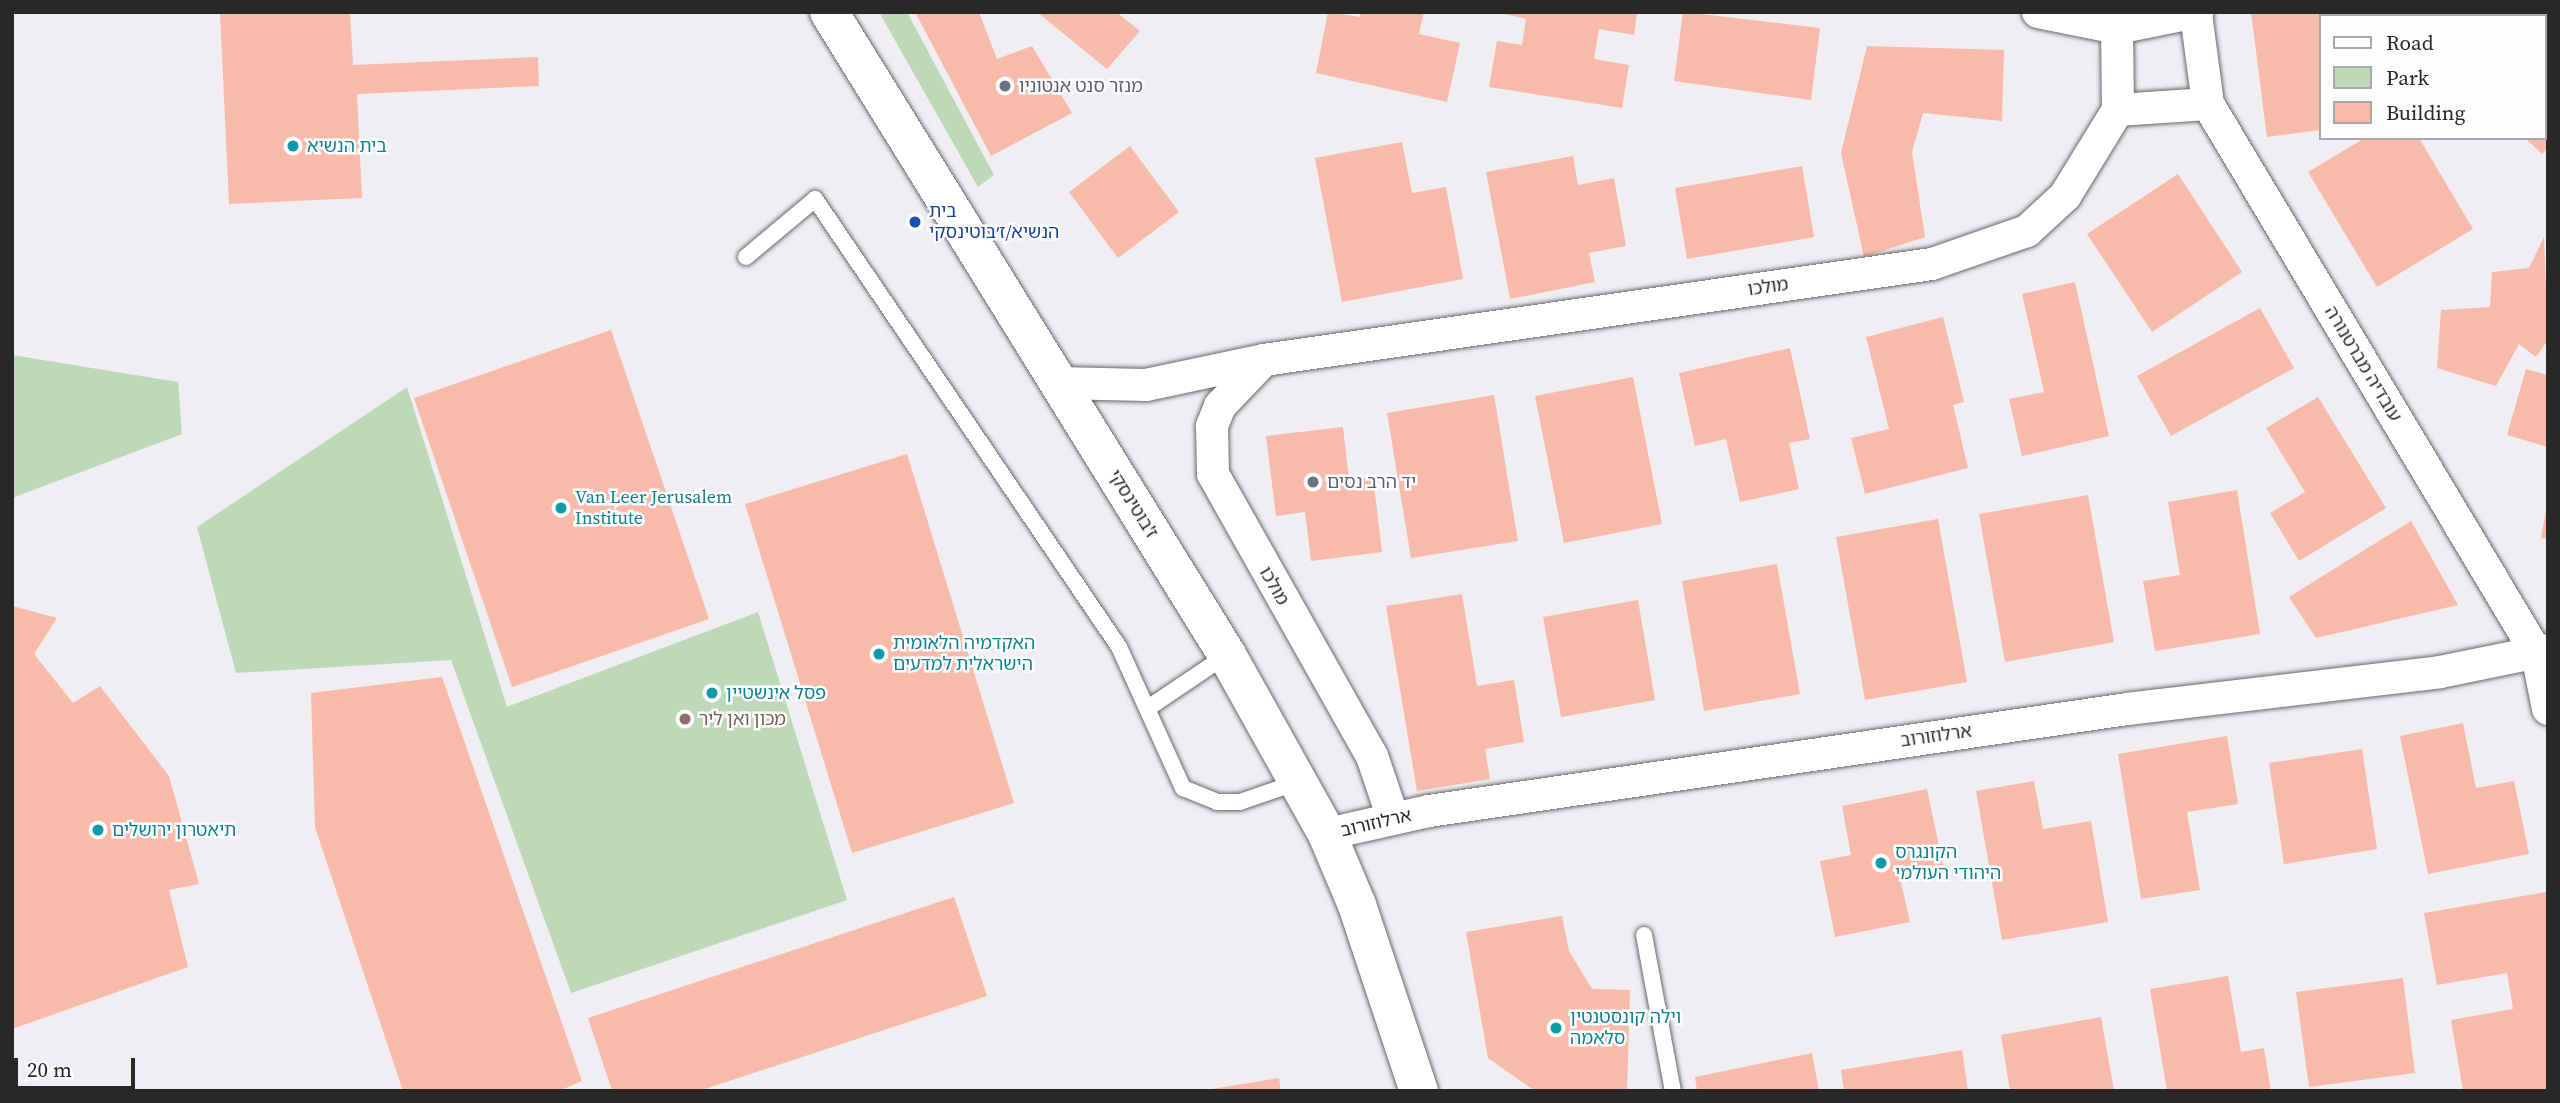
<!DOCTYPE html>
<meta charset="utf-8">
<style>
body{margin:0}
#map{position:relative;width:2560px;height:1103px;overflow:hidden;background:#f0eef3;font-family:"Source Serif 4","Noto Sans Hebrew",serif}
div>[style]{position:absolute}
.green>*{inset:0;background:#bdd9b8}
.building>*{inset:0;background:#f8baa9}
.roads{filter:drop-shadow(0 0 2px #69686c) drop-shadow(0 0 2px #69686c)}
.lane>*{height:16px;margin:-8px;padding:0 8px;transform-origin:8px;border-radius:8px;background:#fff}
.street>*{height:32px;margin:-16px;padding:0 16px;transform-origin:16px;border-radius:16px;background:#fff}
.secondary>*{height:38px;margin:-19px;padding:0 19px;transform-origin:19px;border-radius:19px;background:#fff}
.dots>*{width:19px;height:19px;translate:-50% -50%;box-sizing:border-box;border:4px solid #fdfcfe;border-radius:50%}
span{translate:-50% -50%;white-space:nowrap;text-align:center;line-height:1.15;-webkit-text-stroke:5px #fdfcfe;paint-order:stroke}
.worship-label{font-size:18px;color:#5b616d}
.left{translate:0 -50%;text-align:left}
.culture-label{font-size:18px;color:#0d838f}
.transit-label{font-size:18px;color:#164399}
.street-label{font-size:18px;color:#282829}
.education-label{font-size:18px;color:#785e54}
.frame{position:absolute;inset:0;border:14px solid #282829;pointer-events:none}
.legend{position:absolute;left:2319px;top:14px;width:228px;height:126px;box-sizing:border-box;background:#fdfcfe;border:2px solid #a8a7a9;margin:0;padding:9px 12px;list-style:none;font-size:21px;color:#282829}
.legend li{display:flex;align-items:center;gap:14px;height:35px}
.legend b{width:35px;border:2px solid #a8a7a9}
.scale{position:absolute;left:14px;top:1058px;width:121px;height:32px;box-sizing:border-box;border:4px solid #282829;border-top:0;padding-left:9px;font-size:21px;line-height:24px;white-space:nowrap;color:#282829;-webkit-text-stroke:5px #fdfcfe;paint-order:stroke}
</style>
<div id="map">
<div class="green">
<i style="clip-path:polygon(879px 12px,907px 12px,994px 175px,978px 187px)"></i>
<i style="clip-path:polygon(12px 355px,178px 382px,182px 434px,12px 498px)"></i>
<i style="clip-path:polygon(407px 387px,507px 707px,758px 612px,847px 900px,571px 993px,451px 660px,236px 673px,197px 527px)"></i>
</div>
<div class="building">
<i style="clip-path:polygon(220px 12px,350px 12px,353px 65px,538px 57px,539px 86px,357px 94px,362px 198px,229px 204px)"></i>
<i style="clip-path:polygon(915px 12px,979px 12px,997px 59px,1032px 46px,1072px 113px,991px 156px)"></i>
<i style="clip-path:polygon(1037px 12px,1116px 12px,1140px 31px,1107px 69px)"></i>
<i style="clip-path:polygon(1328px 12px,1360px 17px,1361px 12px,1424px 12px,1419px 34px,1460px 43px,1447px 102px,1316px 73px)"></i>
<i style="clip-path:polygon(1496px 12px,1637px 12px,1634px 35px,1599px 29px,1594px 59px,1629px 65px,1622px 108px,1489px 87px,1497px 41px,1522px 45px,1526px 19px)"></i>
<i style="clip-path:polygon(1683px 12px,1820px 28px,1811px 100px,1674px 81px)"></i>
<i style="clip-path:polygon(2251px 12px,2325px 12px,2320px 130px,2267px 137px)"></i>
<i style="clip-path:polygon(2426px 12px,2514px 12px,2423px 16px)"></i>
<i style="clip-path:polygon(1867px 46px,2004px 50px,2002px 121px,1923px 113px,1912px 152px,1925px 237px,1864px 257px,1841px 153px)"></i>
<i style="clip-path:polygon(2548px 64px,2548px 148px,2542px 154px,2525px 138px,2544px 138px)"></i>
<i style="clip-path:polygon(2365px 138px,2419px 138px,2473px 229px,2377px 287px,2308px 172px)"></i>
<i style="clip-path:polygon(1402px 142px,1412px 193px,1446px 187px,1463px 279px,1342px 302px,1315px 158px)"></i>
<i style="clip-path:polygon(1130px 146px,1179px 212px,1118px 258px,1069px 192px)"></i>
<i style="clip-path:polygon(1573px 156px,1578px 185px,1614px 178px,1626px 246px,1589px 253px,1595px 282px,1510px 299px,1486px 172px)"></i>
<i style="clip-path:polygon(1802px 166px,1814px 237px,1687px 259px,1675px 188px)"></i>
<i style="clip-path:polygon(2178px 174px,2242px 272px,2152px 332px,2087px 234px)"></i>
<i style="clip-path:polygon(2544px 237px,2548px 340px,2536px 357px,2519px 344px,2496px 386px,2437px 368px,2441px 310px,2490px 307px,2492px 272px,2529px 268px)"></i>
<i style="clip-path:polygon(2075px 282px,2109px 436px,2022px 456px,2009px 399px,2044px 392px,2022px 294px)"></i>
<i style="clip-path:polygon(2260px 308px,2294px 368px,2171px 436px,2137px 376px)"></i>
<i style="clip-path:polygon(1943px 317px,1964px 402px,1953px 405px,1968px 468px,1865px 494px,1851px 438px,1889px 429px,1866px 337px)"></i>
<i style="clip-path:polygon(611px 330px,709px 619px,512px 687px,414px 398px)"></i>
<i style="clip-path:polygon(1790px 348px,1810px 439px,1789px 443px,1799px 489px,1740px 502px,1726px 439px,1695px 446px,1679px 373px)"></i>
<i style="clip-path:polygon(2526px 369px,2548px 375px,2548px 447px,2507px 435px)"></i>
<i style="clip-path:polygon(1633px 377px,1662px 524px,1564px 543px,1535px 396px)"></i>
<i style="clip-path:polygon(1494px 395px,1518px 541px,1411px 558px,1387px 413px)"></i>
<i style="clip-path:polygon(2318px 397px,2386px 508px,2299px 561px,2270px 513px,2305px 492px,2266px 428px)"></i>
<i style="clip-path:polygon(1343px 427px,1349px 480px,1373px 477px,1382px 552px,1311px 561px,1305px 512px,1276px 516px,1266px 436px)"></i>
<i style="clip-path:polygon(907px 454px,1014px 803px,852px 853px,745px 504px)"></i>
<i style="clip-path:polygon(2237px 490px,2260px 634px,2155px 651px,2143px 581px,2180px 575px,2168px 502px)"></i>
<i style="clip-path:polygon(2088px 495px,2114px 642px,2005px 662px,1979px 514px)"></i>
<i style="clip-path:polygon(2546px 510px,2548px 510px,2548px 539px,2541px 538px)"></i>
<i style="clip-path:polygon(1938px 519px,1967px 682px,1865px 700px,1836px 537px)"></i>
<i style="clip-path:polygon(2411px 521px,2458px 605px,2316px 638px,2289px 597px)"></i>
<i style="clip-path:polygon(1777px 564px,1800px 694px,1704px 711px,1682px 581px)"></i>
<i style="clip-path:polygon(1462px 594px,1477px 686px,1514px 680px,1524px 742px,1485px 749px,1490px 779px,1417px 791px,1386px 606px)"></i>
<i style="clip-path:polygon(1638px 600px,1655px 700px,1561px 717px,1543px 617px)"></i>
<i style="clip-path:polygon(12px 606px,57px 618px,34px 654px,73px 703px,100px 686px,169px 776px,199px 884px,169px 890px,188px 967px,12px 1029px)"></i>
<i style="clip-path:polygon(442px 677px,582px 1081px,559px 1091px,403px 1091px,315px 827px,311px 693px)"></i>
<i style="clip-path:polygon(2463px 723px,2476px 788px,2514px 781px,2529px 854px,2428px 874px,2400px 736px)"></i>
<i style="clip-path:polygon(2227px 736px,2238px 804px,2187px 812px,2200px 890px,2141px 899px,2118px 754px)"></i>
<i style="clip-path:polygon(2362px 749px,2377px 849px,2284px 864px,2269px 763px)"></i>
<i style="clip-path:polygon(2034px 781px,2043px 829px,2091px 821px,2108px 922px,2002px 940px,1976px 791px)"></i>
<i style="clip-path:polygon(1927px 789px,1943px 865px,1899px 874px,1910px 922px,1835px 937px,1820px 861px,1851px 855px,1842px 806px)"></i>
<i style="clip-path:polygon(2547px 892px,2548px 1091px,2463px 1091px,2451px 1020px,2513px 1009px,2507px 973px,2437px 985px,2424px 913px)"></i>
<i style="clip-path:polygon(954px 897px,987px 996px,699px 1091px,612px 1091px,588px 1018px)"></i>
<i style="clip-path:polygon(1562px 916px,1569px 951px,1592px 989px,1630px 990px,1627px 1091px,1535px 1091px,1488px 1058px,1466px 932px)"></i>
<i style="clip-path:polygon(2228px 976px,2241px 1052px,2264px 1048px,2271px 1091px,2167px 1091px,2150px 989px)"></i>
<i style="clip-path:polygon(2403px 978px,2415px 1073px,2309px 1087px,2296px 992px)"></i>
<i style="clip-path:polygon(2101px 1017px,2114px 1091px,2010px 1091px,2001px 1035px)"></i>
<i style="clip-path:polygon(1962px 1050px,1968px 1091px,1844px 1091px,1841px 1070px)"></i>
<i style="clip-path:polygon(1812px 1053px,1819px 1091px,1697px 1091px,1695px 1077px)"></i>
<i style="clip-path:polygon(1279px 1078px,1281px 1091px,1212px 1091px,1212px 1089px)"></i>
</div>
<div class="roads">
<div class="lane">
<i style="left:746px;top:257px;width:90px;rotate:-40deg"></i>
<i style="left:815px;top:199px;width:541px;rotate:55.84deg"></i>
<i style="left:1119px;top:647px;width:155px;rotate:65.6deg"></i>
<i style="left:1183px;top:788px;width:37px;rotate:22deg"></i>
<i style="left:1217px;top:802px;width:23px"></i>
<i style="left:1240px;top:802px;width:61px;rotate:-19deg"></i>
<i style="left:1151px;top:706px;width:92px;rotate:-33.9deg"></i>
<i style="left:1644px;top:935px;width:159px;rotate:79.5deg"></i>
</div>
<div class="street">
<i style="left:2038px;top:12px;width:81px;rotate:11.4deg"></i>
<i style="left:2117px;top:28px;width:82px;rotate:-11.3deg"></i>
<i style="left:2196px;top:14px;width:91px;rotate:82.4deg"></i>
<i style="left:2208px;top:104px;width:641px;rotate:59.11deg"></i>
<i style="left:2537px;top:654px;width:56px;rotate:78.7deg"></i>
<i style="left:2117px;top:28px;width:82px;rotate:89.3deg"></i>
<i style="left:1264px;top:360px;width:64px;rotate:133.7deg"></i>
<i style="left:1220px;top:406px;width:22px;rotate:112deg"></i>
<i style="left:1212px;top:426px;width:48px;rotate:88.8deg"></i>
<i style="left:1213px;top:474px;width:324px;rotate:60.6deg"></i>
<i style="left:1372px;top:756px;width:65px;rotate:71.3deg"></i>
<i style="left:1058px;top:383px;width:88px;rotate:1.3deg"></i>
<i style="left:1146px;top:385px;width:121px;rotate:-12deg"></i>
<i style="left:1264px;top:360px;width:675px;rotate:-8.18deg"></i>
<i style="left:1932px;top:264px;width:101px;rotate:-19.2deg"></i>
<i style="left:2027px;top:231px;width:52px;rotate:-42.6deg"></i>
<i style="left:2065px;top:196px;width:101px;rotate:-58.4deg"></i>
<i style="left:2118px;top:110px;width:90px;rotate:-3.8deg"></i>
<i style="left:1327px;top:834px;width:105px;rotate:-12.7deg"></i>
<i style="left:1429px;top:811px;width:705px;rotate:-8.31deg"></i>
<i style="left:2127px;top:709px;width:315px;rotate:-6.7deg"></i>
<i style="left:2440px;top:672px;width:110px;rotate:-11.5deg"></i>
</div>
<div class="secondary">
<i style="left:829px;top:12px;width:756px;rotate:58.24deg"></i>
<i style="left:1227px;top:655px;width:205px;rotate:60.8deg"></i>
<i style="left:1327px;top:834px;width:77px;rotate:67.1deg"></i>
<i style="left:1357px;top:905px;width:196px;rotate:71.6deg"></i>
</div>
</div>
<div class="dots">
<i style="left:1005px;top:86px;background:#6b7280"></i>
<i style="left:293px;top:146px;background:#0f9aa8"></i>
<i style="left:915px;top:222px;background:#1a4fb4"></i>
<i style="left:1313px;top:482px;background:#6b7280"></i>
<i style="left:561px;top:508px;background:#0f9aa8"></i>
<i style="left:879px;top:654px;background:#0f9aa8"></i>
<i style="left:712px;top:693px;background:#0f9aa8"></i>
<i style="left:685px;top:719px;background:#8d6e63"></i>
<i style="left:98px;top:830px;background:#0f9aa8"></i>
<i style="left:1881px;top:863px;background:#0f9aa8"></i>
<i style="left:1556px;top:1028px;background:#0f9aa8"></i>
</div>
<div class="worship-label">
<span class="left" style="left:1019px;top:86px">מנזר סנט אנטוניו</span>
<span class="left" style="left:1327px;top:482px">יד הרב נסים</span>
</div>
<div class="culture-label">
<span class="left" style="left:307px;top:146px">בית הנשיא</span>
<span class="left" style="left:575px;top:508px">Van Leer Jerusalem<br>Institute</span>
<span class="left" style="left:893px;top:654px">האקדמיה הלאומית<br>הישראלית למדעים</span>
<span class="left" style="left:726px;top:693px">פסל אינשטיין</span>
<span class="left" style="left:112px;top:830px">תיאטרון ירושלים</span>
<span class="left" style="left:1895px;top:863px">הקונגרס<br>היהודי העולמי</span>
<span class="left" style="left:1570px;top:1028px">וילה קונסטנטין<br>סלאמה</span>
</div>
<div class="transit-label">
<span class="left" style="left:929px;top:222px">בית<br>הנשיא/ז׳בוטינסקי</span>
</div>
<div class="street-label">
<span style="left:1768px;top:287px;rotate:-8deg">מולכו</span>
<span style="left:2363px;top:364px;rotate:59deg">עובדיה מברטנורה</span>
<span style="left:1133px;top:504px;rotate:58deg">ז'בוטינסקי</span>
<span style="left:1274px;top:586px;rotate:60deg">מולכו</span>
<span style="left:1936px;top:736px;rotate:-8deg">ארלוזורוב</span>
<span style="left:1376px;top:823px;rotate:-13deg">ארלוזורוב</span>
</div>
<div class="education-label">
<span class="left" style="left:699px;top:719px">מכון ואן ליר</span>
</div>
<div class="frame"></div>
<ul class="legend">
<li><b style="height:9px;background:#fff"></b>Road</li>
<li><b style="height:19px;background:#bdd9b8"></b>Park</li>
<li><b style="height:19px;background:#f8baa9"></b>Building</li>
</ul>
<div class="scale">20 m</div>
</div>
